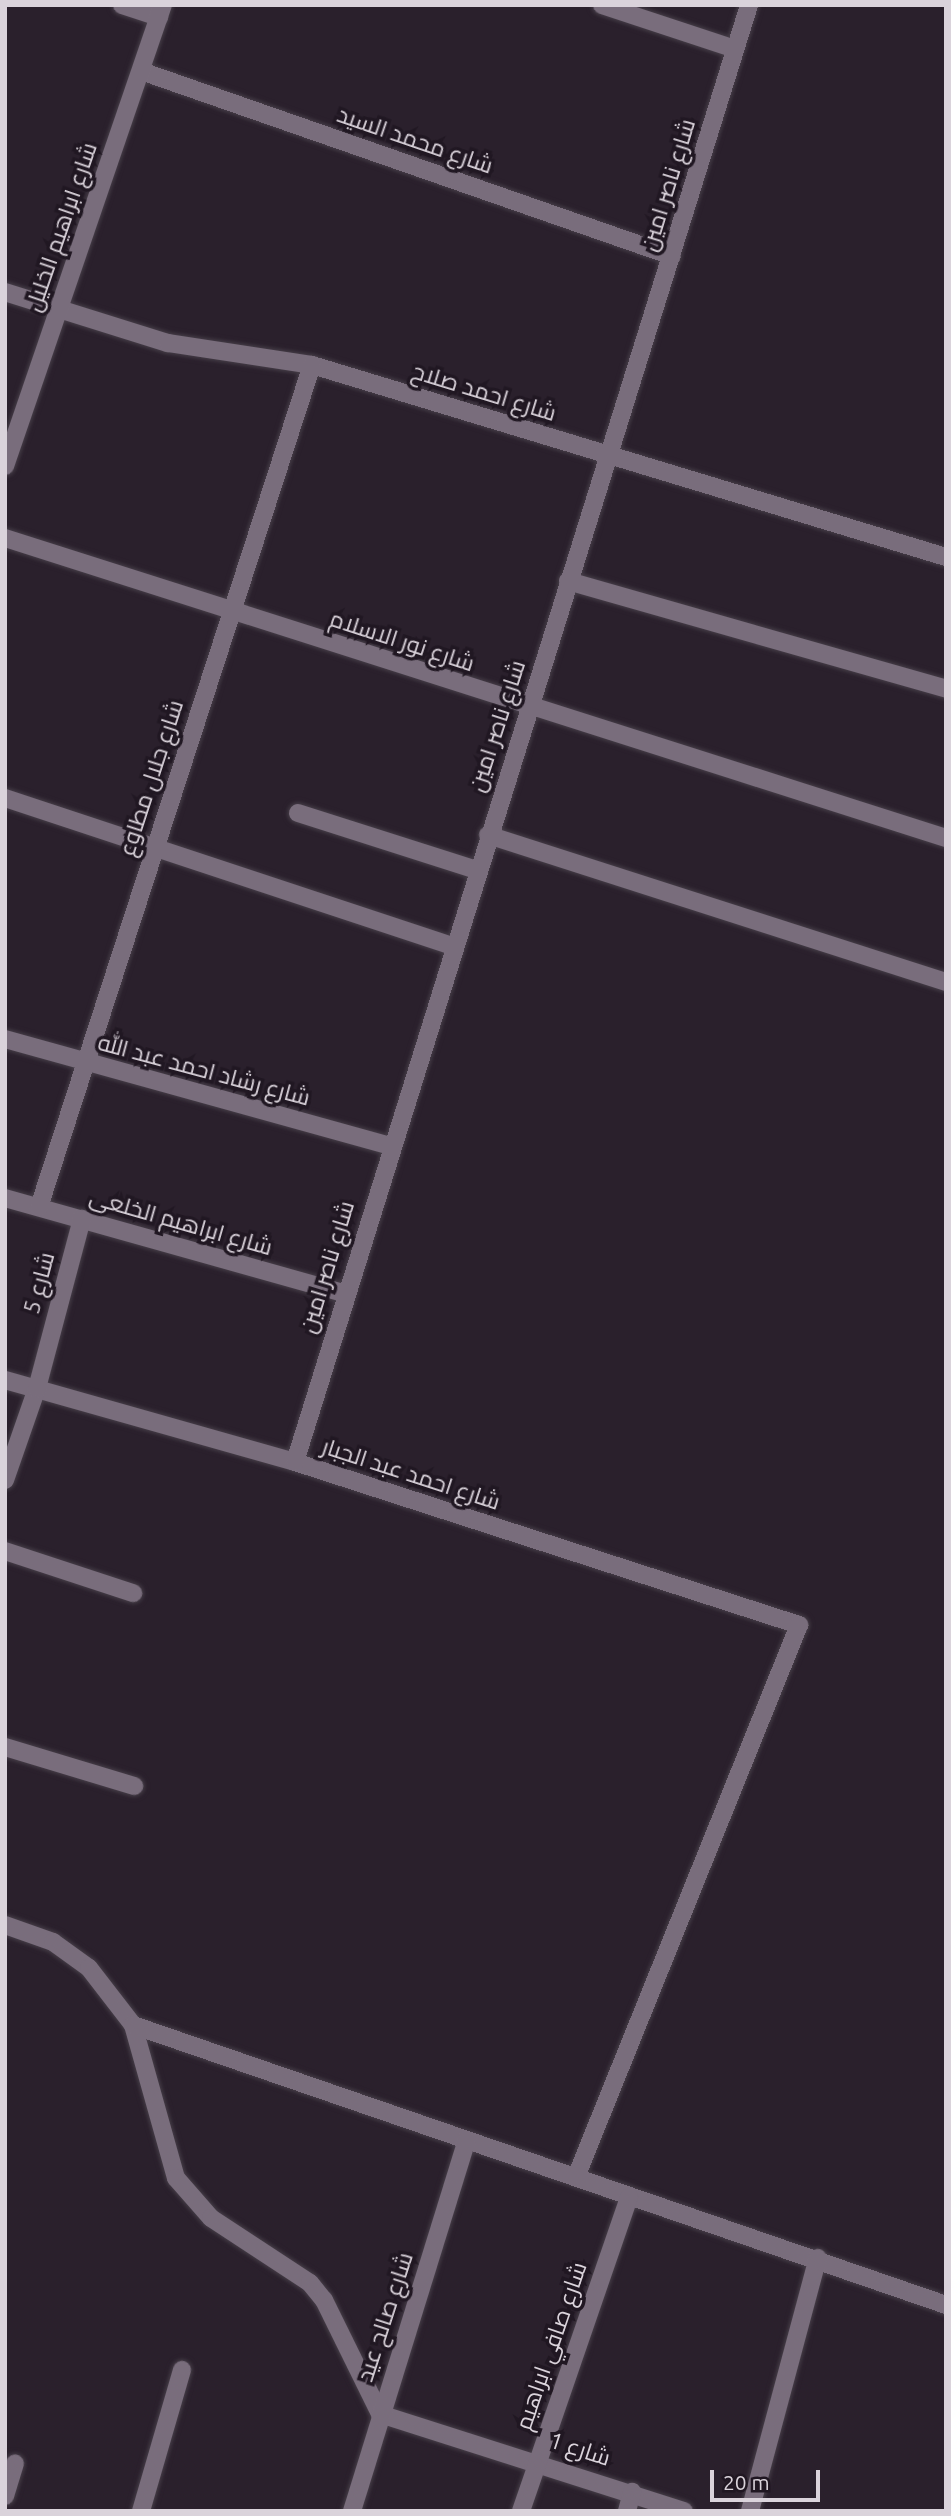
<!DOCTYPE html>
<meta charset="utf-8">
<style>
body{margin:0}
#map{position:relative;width:951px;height:2516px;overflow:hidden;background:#2a202c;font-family:Ubuntu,Cairo,sans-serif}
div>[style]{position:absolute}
.roads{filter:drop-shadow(0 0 2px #463e48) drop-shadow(0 0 2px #463e48)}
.minor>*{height:18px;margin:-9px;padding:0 9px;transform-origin:9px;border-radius:9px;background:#796d7c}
span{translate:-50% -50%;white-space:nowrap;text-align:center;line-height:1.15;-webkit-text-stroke:7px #201722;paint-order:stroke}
.street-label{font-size:23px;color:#dad3db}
.frame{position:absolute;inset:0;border:7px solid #dad3db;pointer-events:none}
.scale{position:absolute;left:710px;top:2470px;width:110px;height:32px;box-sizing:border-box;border:4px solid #dad3db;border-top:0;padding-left:9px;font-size:21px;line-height:24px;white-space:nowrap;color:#dad3db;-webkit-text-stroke:5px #201722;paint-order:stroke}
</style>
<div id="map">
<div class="roads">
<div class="minor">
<i style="left:122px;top:5px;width:39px;rotate:18deg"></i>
<i style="left:602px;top:5px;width:140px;rotate:18.3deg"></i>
<i style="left:141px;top:71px;width:562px;rotate:19.21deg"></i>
<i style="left:5px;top:292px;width:171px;rotate:17.4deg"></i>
<i style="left:168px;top:343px;width:146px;rotate:8.7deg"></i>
<i style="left:312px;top:365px;width:662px;rotate:16.85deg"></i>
<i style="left:5px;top:466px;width:487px;rotate:-71.1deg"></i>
<i style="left:5px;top:538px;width:988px;rotate:17.68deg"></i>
<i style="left:568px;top:581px;width:393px;rotate:15.9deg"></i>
<i style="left:5px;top:798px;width:472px;rotate:18.3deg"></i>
<i style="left:298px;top:813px;width:188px;rotate:17.7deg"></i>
<i style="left:488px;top:835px;width:481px;rotate:17.8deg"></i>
<i style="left:5px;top:1039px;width:400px;rotate:15.5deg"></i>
<i style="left:5px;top:1198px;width:352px;rotate:15.7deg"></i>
<i style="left:39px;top:1207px;width:885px;rotate:-72.04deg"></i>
<i style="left:5px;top:1380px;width:301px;rotate:15.8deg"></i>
<i style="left:295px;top:1462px;width:530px;rotate:17.92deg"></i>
<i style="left:799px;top:1625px;width:595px;rotate:112deg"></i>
<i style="left:295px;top:1462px;width:1526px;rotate:-72.69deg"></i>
<i style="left:5px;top:1480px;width:97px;rotate:-70.8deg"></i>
<i style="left:37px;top:1388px;width:175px;rotate:-75.1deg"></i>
<i style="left:5px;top:1551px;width:135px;rotate:18.2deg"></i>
<i style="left:5px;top:1747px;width:135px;rotate:16.8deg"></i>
<i style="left:5px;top:1925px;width:51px;rotate:19.5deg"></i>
<i style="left:53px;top:1942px;width:44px;rotate:35.8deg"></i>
<i style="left:89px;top:1968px;width:72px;rotate:52.3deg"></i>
<i style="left:133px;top:2025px;width:159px;rotate:74.3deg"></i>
<i style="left:176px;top:2178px;width:53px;rotate:48.8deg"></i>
<i style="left:211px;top:2218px;width:118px;rotate:33.3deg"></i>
<i style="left:310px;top:2283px;width:22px;rotate:51deg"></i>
<i style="left:324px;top:2300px;width:127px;rotate:63.8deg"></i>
<i style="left:380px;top:2414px;width:319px;rotate:17.7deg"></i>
<i style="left:133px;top:2025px;width:860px;rotate:19deg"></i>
<i style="left:5px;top:2496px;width:34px;rotate:-73deg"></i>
<i style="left:141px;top:2511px;width:147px;rotate:-73.8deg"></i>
<i style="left:352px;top:2511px;width:388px;rotate:-72.8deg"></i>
<i style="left:521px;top:2511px;width:332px;rotate:-71deg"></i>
<i style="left:627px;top:2511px;width:20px;rotate:-75deg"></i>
<i style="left:750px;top:2511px;width:262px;rotate:-75deg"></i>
</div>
</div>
<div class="street-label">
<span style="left:415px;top:140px;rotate:19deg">شارع محمد السيد</span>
<span style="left:668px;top:185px;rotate:-73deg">شارع ناصر امين</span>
<span style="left:61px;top:227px;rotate:-71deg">شارع ابراهيم الخليل</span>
<span style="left:484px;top:392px;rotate:17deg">شارع احمد صلاح</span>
<span style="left:402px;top:641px;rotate:18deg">شارع نور الاسلام</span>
<span style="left:497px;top:726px;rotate:-72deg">شارع ناصر امين</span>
<span style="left:151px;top:778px;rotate:-72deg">شارع جلال مطاوع</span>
<span style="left:204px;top:1070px;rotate:15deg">شارع رشاد احمد عبد الله</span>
<span style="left:181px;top:1222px;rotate:16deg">شارع ابراهيم الخلعى</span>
<span style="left:327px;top:1267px;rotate:-73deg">شارع ناصر امين</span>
<span style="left:39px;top:1283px;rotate:-75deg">شارع 5</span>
<span style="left:411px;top:1474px;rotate:18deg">شارع احمد عبد الجبار</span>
<span style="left:385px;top:2317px;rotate:-72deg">شارع صالح عيد</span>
<span style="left:551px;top:2346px;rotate:-71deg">شارع صافي ابراهيم</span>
<span style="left:580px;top:2449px;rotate:18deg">شارع 1</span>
</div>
<div class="frame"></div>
<div class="scale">20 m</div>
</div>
